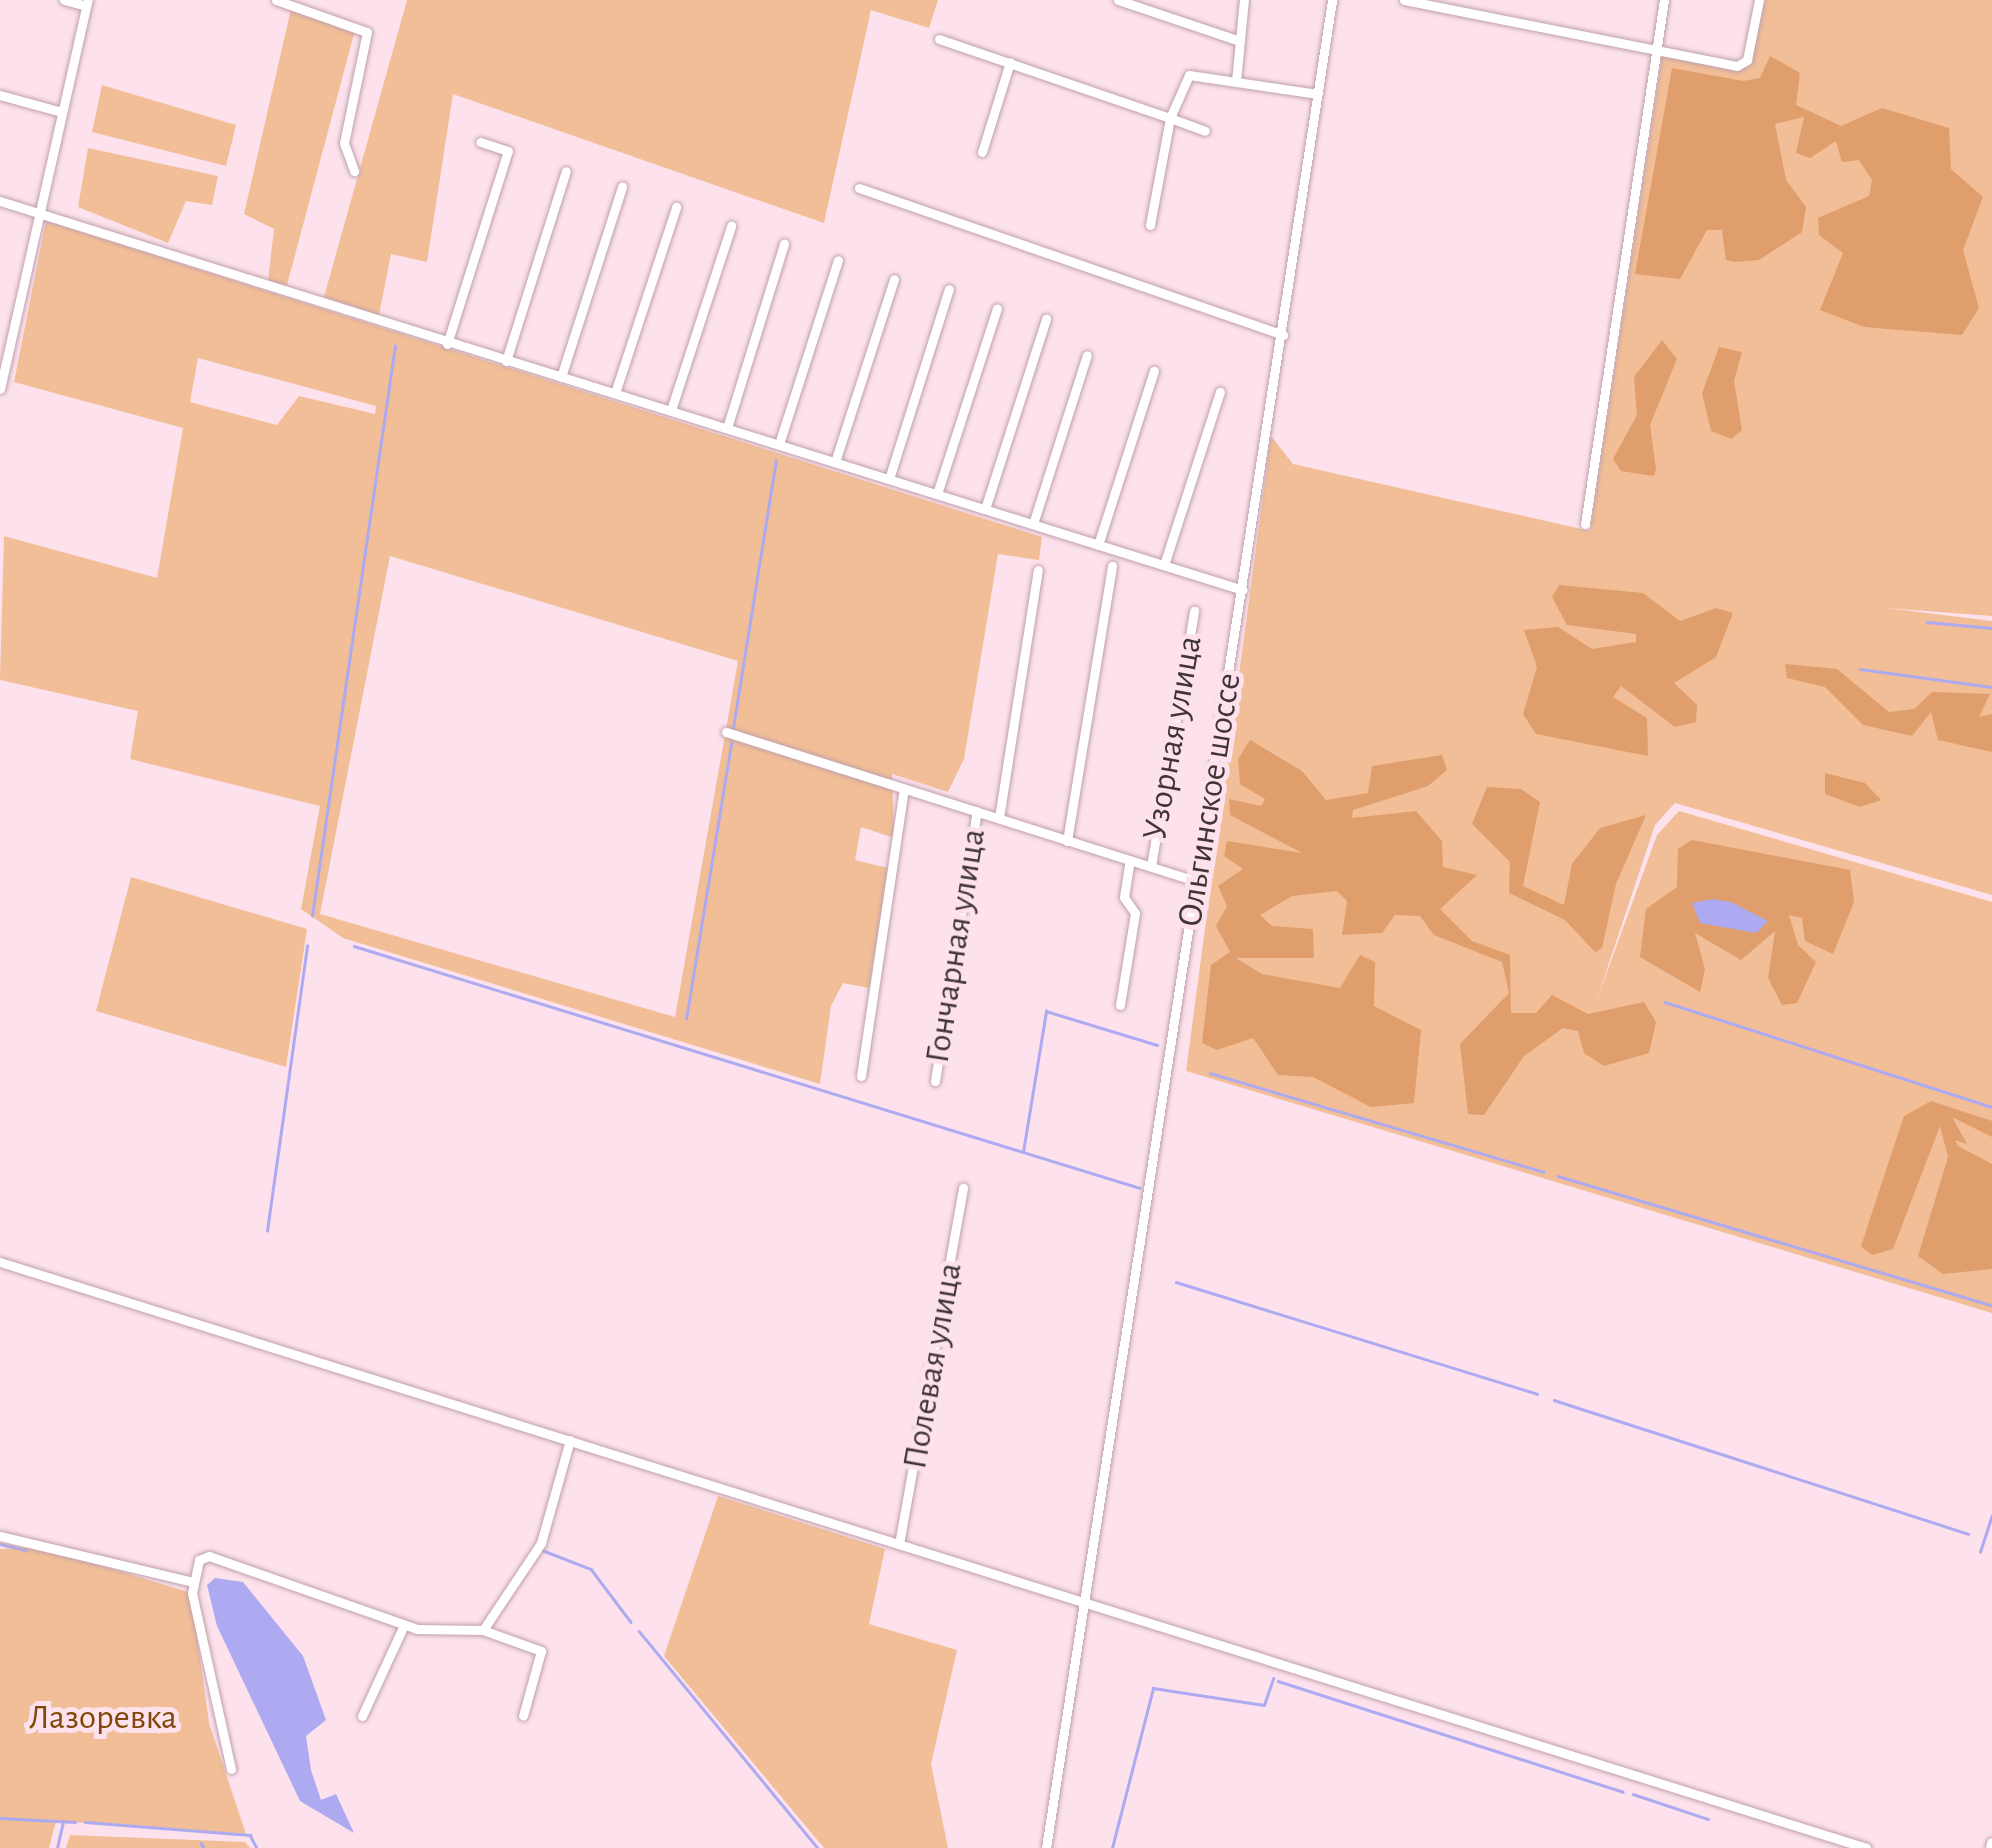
<!DOCTYPE html>
<meta charset="utf-8">
<style>
body{margin:0}
#map{position:relative;width:1992px;height:1848px;overflow:hidden;background:#fde2ed;font-family:"Alegreya Sans",sans-serif}
div>[style]{position:absolute}
.green>*{inset:0;background:#f2be97}
.forest>*{inset:0;background:#df9e6b}
.water>*{inset:0;background:#aeaaf1}
.stream>*{height:2.5px;margin:-1.25px;padding:0 1.25px;transform-origin:1.25px;border-radius:1.25px;background:#aeaaf1}
.roads{filter:drop-shadow(0 0 2px #bfa0ac) drop-shadow(0 0 2px #bfa0ac)}
.minor>*{height:9px;margin:-4.5px;padding:0 4.5px;transform-origin:4.5px;border-radius:4.5px;background:#fff}
.major>*{height:11px;margin:-5.5px;padding:0 5.5px;transform-origin:5.5px;border-radius:5.5px;background:#fff}
span{translate:-50% -50%;white-space:nowrap;text-align:center;line-height:1.15;-webkit-text-stroke:10px #fde2ed;paint-order:stroke}
.street-label{font-size:35px;color:#413439}
.park-label{font-size:35px;color:#824607}
</style>
<div id="map">
<div class="green">
<i style="clip-path:polygon(407px 0,938px 0,929px 28px,871px 10px,824px 223px,453px 94px,427px 262px,391px 254px,379px 315px,324px 297px)"></i>
<i style="clip-path:polygon(1765px 0,1992px 0,1992px 616px,1886px 608px,1992px 621px,1992px 895px,1675px 803px,1655px 825px,1596px 1002px,1657px 835px,1679px 811px,1992px 902px,1992px 1313px,1186px 1071px,1271px 436px,1293px 464px,1590px 531px,1663px 50px,1748px 68px)"></i>
<i style="clip-path:polygon(291px 9px,355px 30px,287px 285px,268px 281px,274px 229px,244px 214px)"></i>
<i style="clip-path:polygon(102px 85px,236px 125px,226px 166px,92px 132px)"></i>
<i style="clip-path:polygon(88px 148px,218px 176px,212px 205px,186px 201px,168px 243px,78px 207px)"></i>
<i style="clip-path:polygon(evenodd,46px 221px,1042px 537px,1039px 560px,998px 554px,964px 759px,948px 792px,892px 774px,894px 838px,861px 827px,855px 860px,888px 868px,869px 988px,843px 983px,831px 1006px,820px 1084px,343px 938px,301px 909px,320px 806px,130px 759px,138px 711px,0 680px,4px 536px,157px 578px,183px 428px,14px 382px,46px 221px,198px 358px,376px 406px,375px 414px,299px 396px,277px 425px,190px 402px,198px 358px,46px 221px,390px 556px,738px 661px,675px 1017px,320px 914px,390px 556px)"></i>
<i style="clip-path:polygon(131px 877px,307px 929px,286px 1067px,96px 1011px)"></i>
<i style="clip-path:polygon(718px 1496px,885px 1549px,869px 1624px,957px 1650px,931px 1764px,948px 1848px,824px 1848px,664px 1656px)"></i>
<i style="clip-path:polygon(41px 1547px,191px 1593px,209px 1723px,246px 1834px,56px 1821px,49px 1848px,0 1848px,0 1549px)"></i>
<i style="clip-path:polygon(70px 1835px,245px 1842px,250px 1848px,66px 1848px)"></i>
</div>
<div class="forest">
<i style="clip-path:polygon(1770px 56px,1800px 73px,1796px 105px,1841px 126px,1882px 108px,1949px 128px,1951px 169px,1983px 197px,1963px 250px,1979px 308px,1962px 335px,1864px 327px,1820px 310px,1843px 253px,1819px 235px,1818px 218px,1869px 196px,1872px 180px,1859px 160px,1842px 162px,1836px 141px,1810px 158px,1796px 153px,1804px 117px,1775px 124px,1786px 180px,1806px 207px,1802px 232px,1759px 260px,1735px 262px,1726px 260px,1722px 230px,1707px 230px,1680px 279px,1635px 274px,1672px 68px,1743px 81px,1760px 78px)"></i>
<i style="clip-path:polygon(1662px 340px,1677px 359px,1650px 425px,1656px 469px,1654px 476px,1621px 471px,1613px 459px,1637px 415px,1634px 377px)"></i>
<i style="clip-path:polygon(1719px 347px,1742px 352px,1734px 381px,1742px 430px,1731px 439px,1711px 431px,1702px 393px)"></i>
<i style="clip-path:polygon(1559px 585px,1643px 593px,1680px 621px,1716px 608px,1733px 613px,1716px 657px,1674px 683px,1697px 705px,1696px 722px,1675px 727px,1621px 686px,1613px 697px,1647px 718px,1648px 756px,1536px 734px,1523px 714px,1537px 667px,1524px 630px,1558px 627px,1592px 649px,1636px 642px,1636px 634px,1567px 625px,1552px 597px)"></i>
<i style="clip-path:polygon(1785px 664px,1837px 669px,1889px 712px,1914px 709px,1932px 692px,1990px 694px,1979px 717px,1992px 714px,1992px 752px,1938px 740px,1931px 712px,1912px 736px,1863px 725px,1825px 687px,1787px 678px)"></i>
<i style="clip-path:polygon(1250px 740px,1302px 771px,1326px 800px,1368px 793px,1372px 766px,1442px 755px,1447px 770px,1428px 786px,1353px 810px,1352px 818px,1416px 811px,1442px 841px,1443px 867px,1477px 875px,1440px 909px,1472px 941px,1510px 955px,1511px 1013px,1536px 1013px,1552px 995px,1588px 1014px,1644px 1002px,1656px 1022px,1649px 1053px,1604px 1066px,1584px 1053px,1578px 1031px,1563px 1028px,1524px 1056px,1484px 1115px,1468px 1114px,1460px 1044px,1509px 993px,1502px 962px,1434px 935px,1420px 916px,1395px 915px,1382px 933px,1342px 935px,1347px 901px,1337px 891px,1292px 896px,1260px 915px,1272px 926px,1313px 929px,1314px 958px,1236px 958px,1262px 974px,1340px 988px,1360px 955px,1375px 962px,1374px 1006px,1421px 1030px,1414px 1103px,1371px 1107px,1313px 1077px,1278px 1075px,1253px 1038px,1217px 1050px,1202px 1043px,1211px 965px,1230px 952px,1216px 926px,1227px 906px,1218px 886px,1243px 869px,1224px 856px,1227px 841px,1302px 853px,1230px 815px,1229px 799px,1261px 806px,1265px 799px,1240px 784px,1238px 759px)"></i>
<i style="clip-path:polygon(1825px 773px,1865px 783px,1881px 800px,1860px 807px,1825px 794px)"></i>
<i style="clip-path:polygon(1487px 787px,1521px 789px,1540px 802px,1523px 886px,1564px 905px,1572px 864px,1600px 828px,1646px 815px,1616px 884px,1602px 948px,1595px 952px,1565px 920px,1509px 893px,1510px 862px,1472px 824px)"></i>
<i style="clip-path:polygon(1692px 840px,1850px 870px,1854px 902px,1833px 954px,1805px 941px,1802px 918px,1789px 915px,1798px 945px,1816px 962px,1797px 1003px,1782px 1005px,1768px 978px,1775px 931px,1741px 960px,1695px 933px,1705px 969px,1700px 992px,1640px 957px,1646px 909px,1677px 887px,1678px 849px)"></i>
<i style="clip-path:polygon(1931px 1101px,1992px 1121px,1992px 1137px,1952px 1117px,1967px 1144px,1955px 1140px,1958px 1146px,1992px 1164px,1992px 1269px,1943px 1274px,1918px 1256px,1948px 1157px,1940px 1126px,1893px 1249px,1872px 1255px,1861px 1246px,1904px 1116px)"></i>
</div>
<div class="water">
<i style="clip-path:polygon(1712px 899px,1731px 902px,1768px 921px,1756px 933px,1700px 923px,1692px 903px)"></i>
<i style="clip-path:polygon(215px 1578px,243px 1582px,303px 1656px,326px 1720px,306px 1736px,311px 1770px,321px 1800px,336px 1794px,354px 1833px,300px 1801px,217px 1626px,207px 1585px)"></i>
</div>
<div class="stream">
<i style="left:1927px;top:622px;width:65px;rotate:5.3deg"></i>
<i style="left:1860px;top:669px;width:133px;rotate:7.8deg"></i>
<i style="left:733px;top:728px;width:271px;rotate:-80.9deg"></i>
<i style="left:312px;top:916px;width:576px;rotate:-81.72deg"></i>
<i style="left:354px;top:946px;width:822px;rotate:17.11deg"></i>
<i style="left:1665px;top:1002px;width:343px;rotate:17.8deg"></i>
<i style="left:686px;top:1019px;width:280px;rotate:-80.7deg"></i>
<i style="left:1210px;top:1073px;width:348px;rotate:16.5deg"></i>
<i style="left:1023px;top:1152px;width:143px;rotate:-80.7deg"></i>
<i style="left:1046px;top:1011px;width:116px;rotate:17deg"></i>
<i style="left:1558px;top:1176px;width:453px;rotate:16.6deg"></i>
<i style="left:267px;top:1231px;width:288px;rotate:-82deg"></i>
<i style="left:1176px;top:1282px;width:378px;rotate:17.2deg"></i>
<i style="left:1554px;top:1400px;width:435px;rotate:17.9deg"></i>
<i style="left:0;top:1544px;width:27px;rotate:13deg"></i>
<i style="left:542px;top:1550px;width:53px;rotate:21.2deg"></i>
<i style="left:591px;top:1569px;width:66px;rotate:53deg"></i>
<i style="left:1980px;top:1552px;width:38px;rotate:-72deg"></i>
<i style="left:639px;top:1631px;width:281px;rotate:50.5deg"></i>
<i style="left:1278px;top:1681px;width:362px;rotate:17.8deg"></i>
<i style="left:1633px;top:1794px;width:79px;rotate:18.4deg"></i>
<i style="left:0;top:1818px;width:75px;rotate:3.1deg"></i>
<i style="left:85px;top:1822px;width:166px;rotate:4.5deg"></i>
<i style="left:250px;top:1835px;width:15px;rotate:62deg"></i>
<i style="left:201px;top:1843px;width:6px;rotate:59deg"></i>
<i style="left:57px;top:1848px;width:27px;rotate:-77deg"></i>
<i style="left:1112px;top:1848px;width:165px;rotate:-75.6deg"></i>
<i style="left:1153px;top:1688px;width:112px;rotate:8.7deg"></i>
<i style="left:1264px;top:1705px;width:28px;rotate:-71deg"></i>
</div>
<div class="roads">
<div class="minor">
<i style="left:64px;top:0;width:23px;rotate:15deg"></i>
<i style="left:276px;top:0;width:96px;rotate:19.4deg"></i>
<i style="left:367px;top:32px;width:113px;rotate:101.7deg"></i>
<i style="left:344px;top:143px;width:30px;rotate:70deg"></i>
<i style="left:1118px;top:0;width:126px;rotate:18.6deg"></i>
<i style="left:1404px;top:0;width:339px;rotate:11.2deg"></i>
<i style="left:1737px;top:66px;width:12px;rotate:-31deg"></i>
<i style="left:1747px;top:60px;width:61px;rotate:-78.7deg"></i>
<i style="left:939px;top:39px;width:244px;rotate:18.9deg"></i>
<i style="left:1170px;top:118px;width:47px;rotate:-66.2deg"></i>
<i style="left:1189px;top:75px;width:130px;rotate:8.4deg"></i>
<i style="left:1236px;top:81px;width:81px;rotate:-84.4deg"></i>
<i style="left:0;top:95px;width:64px;rotate:15.3deg"></i>
<i style="left:982px;top:152px;width:94px;rotate:-72.7deg"></i>
<i style="left:859px;top:188px;width:449px;rotate:19.1deg"></i>
<i style="left:0;top:201px;width:1302px;rotate:17.38deg"></i>
<i style="left:1150px;top:225px;width:109px;rotate:-79.4deg"></i>
<i style="left:1170px;top:118px;width:37px;rotate:20deg"></i>
<i style="left:447px;top:344px;width:202px;rotate:-72.5deg"></i>
<i style="left:508px;top:151px;width:29px;rotate:-162deg"></i>
<i style="left:506px;top:361px;width:199px;rotate:-72.5deg"></i>
<i style="left:561px;top:377px;width:200px;rotate:-72.2deg"></i>
<i style="left:0;top:389px;width:399px;rotate:-77.3deg"></i>
<i style="left:615px;top:393px;width:196px;rotate:-71.8deg"></i>
<i style="left:671px;top:410px;width:194px;rotate:-71.9deg"></i>
<i style="left:727px;top:428px;width:193px;rotate:-72.8deg"></i>
<i style="left:779px;top:444px;width:193px;rotate:-72.2deg"></i>
<i style="left:835px;top:462px;width:192px;rotate:-72.1deg"></i>
<i style="left:889px;top:479px;width:199px;rotate:-72.5deg"></i>
<i style="left:937px;top:494px;width:195px;rotate:-72.1deg"></i>
<i style="left:985px;top:509px;width:200px;rotate:-72.2deg"></i>
<i style="left:1033px;top:524px;width:177px;rotate:-72.3deg"></i>
<i style="left:1585px;top:524px;width:530px;rotate:-81.43deg"></i>
<i style="left:1098px;top:545px;width:183px;rotate:-72.2deg"></i>
<i style="left:1164px;top:565px;width:182px;rotate:-72.1deg"></i>
<i style="left:726px;top:732px;width:494px;rotate:17.6deg"></i>
<i style="left:999px;top:818px;width:251px;rotate:-81.1deg"></i>
<i style="left:1067px;top:841px;width:279px;rotate:-80.7deg"></i>
<i style="left:1151px;top:866px;width:259px;rotate:-80.4deg"></i>
<i style="left:1120px;top:1005px;width:93px;rotate:-80.7deg"></i>
<i style="left:1135px;top:913px;width:19px;rotate:-125deg"></i>
<i style="left:1124px;top:897px;width:37px;rotate:-81deg"></i>
<i style="left:861px;top:1076px;width:290px;rotate:-81.5deg"></i>
<i style="left:935px;top:1081px;width:273px;rotate:-81.2deg"></i>
<i style="left:0;top:1262px;width:1956px;rotate:17.43deg"></i>
<i style="left:0;top:1536px;width:198px;rotate:13.4deg"></i>
<i style="left:899px;top:1544px;width:362px;rotate:-79.8deg"></i>
<i style="left:483px;top:1630px;width:62px;rotate:19.9deg"></i>
<i style="left:541px;top:1651px;width:67px;rotate:105.5deg"></i>
<i style="left:362px;top:1716px;width:100px;rotate:-65.2deg"></i>
<i style="left:231px;top:1769px;width:180px;rotate:-102.5deg"></i>
<i style="left:192px;top:1593px;width:34px;rotate:-78deg"></i>
<i style="left:199px;top:1560px;width:11px;rotate:-22deg"></i>
<i style="left:209px;top:1556px;width:220px;rotate:19.3deg"></i>
<i style="left:417px;top:1629px;width:66px;rotate:0.9deg"></i>
<i style="left:483px;top:1630px;width:105px;rotate:-56.3deg"></i>
<i style="left:541px;top:1543px;width:107px;rotate:-74.3deg"></i>
<i style="left:1046px;top:1848px;width:1870px;rotate:-81.2deg"></i>
</div>
<div class="major">
<i style="left:1991px;top:1848px;width:5px;rotate:-79deg"></i>
</div>
</div>
<div class="street-label">
<span style="left:1173px;top:738px;rotate:-80deg">Узорная улица</span>
<span style="left:1210px;top:800px;rotate:-81deg">Ольгинское шоссе</span>
<span style="left:956px;top:946px;rotate:-81deg">Гончарная улица</span>
<span style="left:933px;top:1366px;rotate:-80deg">Полевая улица</span>
</div>
<div class="park-label">
<span style="left:103px;top:1718px">Лазоревка</span>
</div>
</div>
